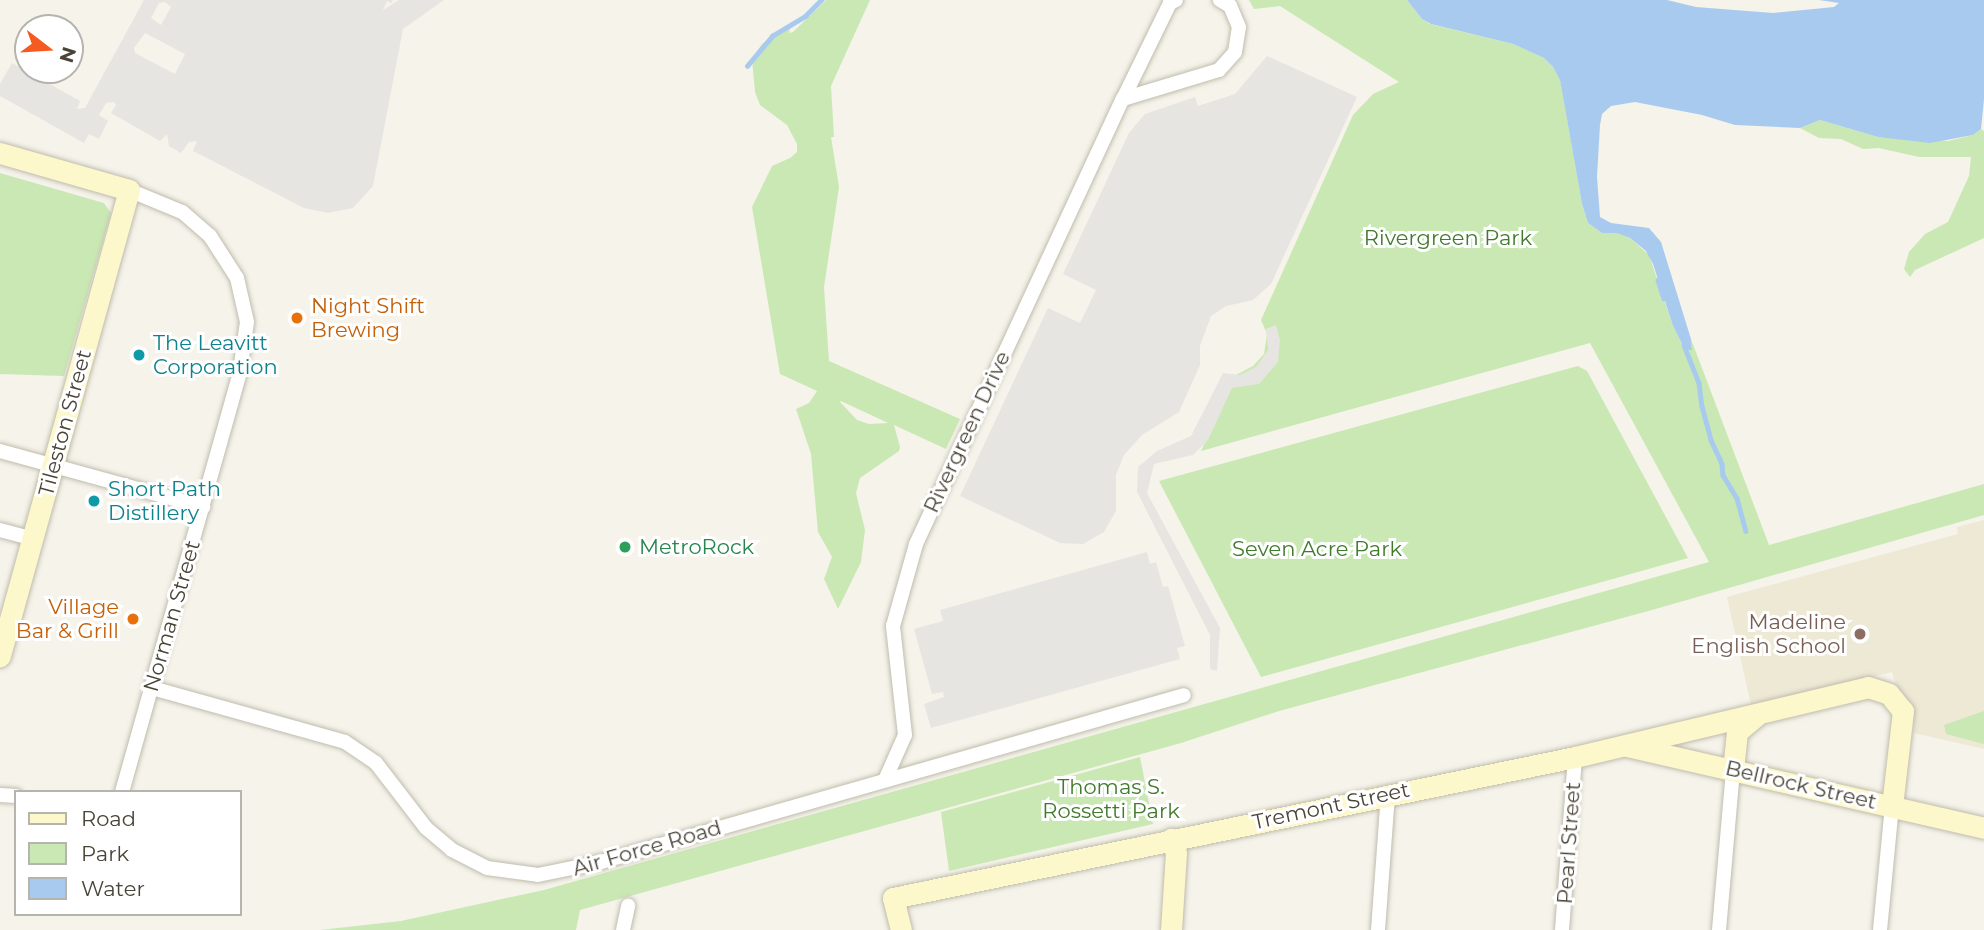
<!DOCTYPE html>
<style>
body{margin:0}
#map{position:relative;width:1984px;height:930px;overflow:hidden;background:#f5f3ea;font-family:Montserrat,sans-serif}
div>[style]{position:absolute}
.education>*{inset:0;background:#ede9d5}
.green>*{inset:0;background:#cae8b4}
.parking>*{inset:0;background:#e6e5e1}
.water>*{inset:0;background:#a9caef}
.stream>*{height:4.5px;margin:-2.25px;padding:0 2.25px;transform-origin:2.25px;border-radius:2.25px;background:#a9caef}
.roads{filter:drop-shadow(0 0 2px #c0bcad) drop-shadow(0 0 2px #c0bcad)}
.street>*{height:14px;margin:-7px;padding:0 7px;transform-origin:7px;border-radius:7px;background:#fff}
.secondary>*{height:21px;margin:-10.5px;padding:0 10.5px;transform-origin:10.5px;border-radius:10.5px;background:#fdf7cc}
.dots>*{width:19px;height:19px;translate:-50% -50%;box-sizing:border-box;border:4px solid #fff;border-radius:50%}
span{translate:-50% -50%;white-space:nowrap;text-align:center;line-height:1.15;-webkit-text-stroke:6px #fff;paint-order:stroke}
.park-label{font-size:21px;color:#407a2c}
.food-label{font-size:21px;color:#c56008}
.left{translate:0 -50%;text-align:left}
.right{translate:-100% -50%;text-align:right}
.culture-label{font-size:21px;color:#0d838f}
.street-label{font-size:21px;color:#494438}
.leisure-label{font-size:21px;color:#27864d}
.education-label{font-size:21px;color:#785e54}
.legend{position:absolute;left:14px;top:790px;width:228px;height:126px;box-sizing:border-box;background:#fff;border:2px solid #b6b4af;margin:0;padding:9px 12px;list-style:none;font-size:21px;color:#494438}
.legend li{display:flex;align-items:center;gap:14px;height:35px}
.legend b{width:35px;border:2px solid #b6b4af}
.north{position:absolute;left:14px;top:14px;width:70px;height:70px;box-sizing:border-box;background:#fff;border:2px solid #b6b4af;border-radius:50%;rotate:107deg;font-size:19px;font-weight:700;line-height:28px;text-align:center;color:#494438}
.north::after{content:'';display:block;margin:auto;width:24px;height:32px;background:#f55b21;clip-path:polygon(50% 0,100% 100%,50% 72%,0 100%)}
</style>
<div id="map">
<div class="education">
<i style="clip-path:polygon(1984px 520px,1984px 749px,1914px 733px,1912px 706px,1896px 686px,1892px 672px,1751px 705px,1727px 597px,1958px 534px,1957px 527px)"></i>
</div>
<div class="green">
<i style="clip-path:polygon(evenodd,826px 0,870px 0,831px 86px,834px 137px,831px 137px,839px 187px,824px 287px,829px 361px,960px 419px,946px 449px,894px 425px,900px 447px,899px 451px,860px 478px,856px 493px,865px 530px,861px 562px,838px 609px,824px 579px,832px 557px,818px 532px,811px 454px,796px 409px,809px 403px,817px 391px,780px 374px,752px 207px,772px 166px,790px 158px,797px 152px,797px 144px,787px 125px,760px 105px,755px 92px,752px 59px,762px 44px,779px 31px,790px 29px,789px 33px,793px 32px,826px 0,840px 402px,841px 401px,888px 423px,869px 424px,857px 420px,840px 402px)"></i>
<i style="clip-path:polygon(1249px 0,1407px 0,1422px 19px,1430px 24px,1513px 44px,1544px 58px,1553px 67px,1560px 79px,1582px 204px,1588px 223px,1602px 233px,1616px 232px,1630px 238px,1649px 255px,1673px 326px,1683px 346px,1689px 350px,1692px 350px,1691px 339px,1769px 545px,1984px 484px,1984px 515px,1652px 610px,1279px 711px,1181px 743px,580px 910px,576px 930px,320px 930px,401px 921px,544px 890px,1709px 562px,1590px 343px,1201px 451px,1236px 375px,1253px 366px,1264px 354px,1267px 334px,1261px 320px,1353px 115px,1373px 94px,1399px 82px,1280px 6px,1254px 9px)"></i>
<i style="clip-path:polygon(1820px 120px,1878px 137px,1948px 141px,1973px 135px,1981px 129px,1984px 131px,1984px 238px,1915px 270px,1910px 277px,1904px 269px,1909px 252px,1925px 234px,1948px 222px,1969px 176px,1971px 157px,1919px 157px,1879px 148px,1863px 149px,1841px 139px,1819px 138px,1800px 128px)"></i>
<i style="clip-path:polygon(0 173px,104px 203px,111px 213px,64px 376px,0 374px)"></i>
<i style="clip-path:polygon(1578px 366px,1587px 371px,1688px 558px,1261px 677px,1159px 481px)"></i>
<i style="clip-path:polygon(1984px 711px,1984px 744px,1946px 734px,1944px 725px)"></i>
<i style="clip-path:polygon(1140px 757px,1153px 824px,949px 871px,941px 812px)"></i>
</div>
<div class="parking">
<i style="clip-path:polygon(evenodd,144px 0,393px 0,391px 3px,387px 1px,383px 10px,399px 0,444px 0,403px 29px,373px 186px,353px 208px,328px 213px,304px 208px,193px 151px,197px 141px,189px 142px,181px 153px,169px 146px,167px 134px,160px 141px,111px 113px,116px 105px,114px 102px,106px 103px,99px 115px,108px 121px,99px 139px,89px 134px,84px 143px,0 96px,0 84px,12px 63px,80px 101px,77px 109px,85px 108px,144px 0,165px 2px,171px 7px,161px 25px,151px 18px,159px 3px,165px 2px,144px 0,145px 33px,185px 54px,175px 74px,135px 53px,134px 48px,145px 33px)"></i>
<i style="clip-path:polygon(1267px 56px,1357px 97px,1271px 284px,1253px 300px,1226px 306px,1211px 316px,1200px 346px,1200px 365px,1179px 412px,1142px 435px,1124px 455px,1116px 475px,1116px 511px,1104px 532px,1083px 544px,1060px 543px,960px 496px,1048px 308px,1080px 323px,1096px 290px,1063px 274px,1129px 133px,1145px 114px,1195px 97px,1198px 106px,1235px 94px)"></i>
<i style="clip-path:polygon(1276px 325px,1280px 340px,1278px 362px,1259px 384px,1232px 388px,1208px 440px,1193px 455px,1154px 464px,1147px 493px,1220px 628px,1217px 671px,1210px 669px,1210px 635px,1137px 492px,1138px 467px,1157px 451px,1191px 436px,1223px 373px,1240px 375px,1256px 367px,1268px 350px,1266px 329px)"></i>
<i style="clip-path:polygon(1147px 552px,1150px 564px,1156px 562px,1163px 587px,1168px 586px,1185px 646px,1177px 648px,1180px 659px,931px 728px,924px 704px,944px 697px,943px 692px,932px 694px,914px 629px,943px 621px,940px 610px)"></i>
</div>
<div class="water">
<i style="clip-path:polygon(1407px 0,1667px 0,1696px 7px,1773px 13px,1834px 7px,1839px 3px,1819px 0,1984px 0,1984px 99px,1981px 129px,1973px 135px,1930px 143px,1878px 137px,1820px 120px,1800px 128px,1735px 125px,1702px 115px,1635px 102px,1611px 106px,1602px 114px,1600px 125px,1597px 177px,1600px 217px,1611px 223px,1649px 228px,1661px 242px,1691px 339px,1692px 350px,1689px 350px,1683px 346px,1673px 326px,1653px 264px,1646px 251px,1630px 238px,1617px 233px,1602px 233px,1588px 223px,1582px 204px,1560px 80px,1553px 67px,1544px 58px,1513px 44px,1431px 24px,1422px 19px)"></i>
</div>
<div class="stream">
<i style="left:747px;top:66px;width:39px;rotate:-50deg"></i>
<i style="left:772px;top:36px;width:39px;rotate:-31deg"></i>
<i style="left:805px;top:16px;width:23px;rotate:-45deg"></i>
<i style="left:1658px;top:280px;width:19px;rotate:72deg"></i>
<i style="left:1684px;top:345px;width:41px;rotate:68.5deg"></i>
<i style="left:1699px;top:383px;width:23px;rotate:83deg"></i>
<i style="left:1702px;top:406px;width:35px;rotate:75deg"></i>
<i style="left:1711px;top:440px;width:26px;rotate:65deg"></i>
<i style="left:1722px;top:464px;width:11px;rotate:85deg"></i>
<i style="left:1723px;top:475px;width:27px;rotate:59deg"></i>
<i style="left:1737px;top:498px;width:34px;rotate:75deg"></i>
</div>
<div class="roads">
<div class="street">
<i style="left:1176px;top:0;width:7px;rotate:153deg"></i>
<i style="left:1170px;top:3px;width:107px;rotate:116.1deg"></i>
<i style="left:1123px;top:99px;width:100px;rotate:-16.8deg"></i>
<i style="left:1219px;top:70px;width:24px;rotate:-48deg"></i>
<i style="left:1235px;top:52px;width:25px;rotate:-81deg"></i>
<i style="left:1239px;top:27px;width:23px;rotate:-113deg"></i>
<i style="left:1230px;top:6px;width:12px;rotate:-149deg"></i>
<i style="left:0;top:451px;width:211px;rotate:15.4deg"></i>
<i style="left:0;top:530px;width:34px;rotate:15deg"></i>
<i style="left:152px;top:688px;width:200px;rotate:15.6deg"></i>
<i style="left:345px;top:742px;width:37px;rotate:34deg"></i>
<i style="left:376px;top:763px;width:82px;rotate:52.4deg"></i>
<i style="left:426px;top:828px;width:34px;rotate:40deg"></i>
<i style="left:452px;top:850px;width:39px;rotate:27deg"></i>
<i style="left:487px;top:868px;width:51px;rotate:7.8deg"></i>
<i style="left:538px;top:875px;width:64px;rotate:-11.7deg"></i>
<i style="left:601px;top:862px;width:606px;rotate:-15.98deg"></i>
<i style="left:885px;top:780px;width:49px;rotate:-66deg"></i>
<i style="left:905px;top:735px;width:110px;rotate:-96.3deg"></i>
<i style="left:893px;top:626px;width:85px;rotate:-74.3deg"></i>
<i style="left:916px;top:544px;width:491px;rotate:-65.1deg"></i>
<i style="left:122px;top:792px;width:437px;rotate:-74.3deg"></i>
<i style="left:240px;top:371px;width:49px;rotate:-81.9deg"></i>
<i style="left:247px;top:322px;width:45px;rotate:-102.8deg"></i>
<i style="left:237px;top:278px;width:50px;rotate:-122.7deg"></i>
<i style="left:210px;top:236px;width:37px;rotate:-139deg"></i>
<i style="left:182px;top:212px;width:57px;rotate:-157.5deg"></i>
<i style="left:0;top:795px;width:16px;rotate:4deg"></i>
<i style="left:623px;top:930px;width:25px;rotate:-78deg"></i>
<i style="left:1378px;top:930px;width:136px;rotate:-85.8deg"></i>
<i style="left:1562px;top:930px;width:173px;rotate:-85.7deg"></i>
<i style="left:1719px;top:930px;width:161px;rotate:-85deg"></i>
<i style="left:1880px;top:930px;width:125px;rotate:-84.5deg"></i>
</div>
<div class="secondary">
<i style="left:0;top:153px;width:134px;rotate:16deg"></i>
<i style="left:129px;top:190px;width:484px;rotate:105.5deg"></i>
<i style="left:1627px;top:746px;width:366px;rotate:12.9deg"></i>
<i style="left:1733px;top:770px;width:38px;rotate:-84deg"></i>
<i style="left:1737px;top:732px;width:26px;rotate:-40deg"></i>
<i style="left:901px;top:930px;width:33px;rotate:-104deg"></i>
<i style="left:893px;top:898px;width:696px;rotate:-11.68deg"></i>
<i style="left:1575px;top:757px;width:301px;rotate:-13.4deg"></i>
<i style="left:1868px;top:687px;width:22px;rotate:18deg"></i>
<i style="left:1889px;top:694px;width:22px;rotate:51deg"></i>
<i style="left:1903px;top:711px;width:96px;rotate:96.6deg"></i>
<i style="left:1171px;top:930px;width:77px;rotate:-86.3deg"></i>
<i style="left:1176px;top:853px;width:15px;rotate:-110deg"></i>
</div>
</div>
<div class="dots">
<i style="left:297px;top:318px;background:#e8710a"></i>
<i style="left:139px;top:355px;background:#0f9aa8"></i>
<i style="left:94px;top:501px;background:#0f9aa8"></i>
<i style="left:625px;top:547px;background:#2e9e5b"></i>
<i style="left:133px;top:619px;background:#e8710a"></i>
<i style="left:1860px;top:634px;background:#8d6e63"></i>
</div>
<div class="park-label">
<span style="left:1448px;top:238px">Rivergreen Park</span>
<span style="left:1317px;top:549px">Seven Acre Park</span>
<span style="left:1111px;top:799px">Thomas S.<br>Rossetti Park</span>
</div>
<div class="food-label">
<span class="left" style="left:311px;top:318px">Night Shift<br>Brewing</span>
<span class="right" style="left:119px;top:619px">Village<br>Bar &amp; Grill</span>
</div>
<div class="culture-label">
<span class="left" style="left:153px;top:355px">The Leavitt<br>Corporation</span>
<span class="left" style="left:108px;top:501px">Short Path<br>Distillery</span>
</div>
<div class="street-label">
<span style="left:65px;top:423px;rotate:-75deg">Tileston Street</span>
<span style="left:967px;top:432px;rotate:-65deg">Rivergreen Drive</span>
<span style="left:172px;top:616px;rotate:-74deg">Norman Street</span>
<span style="left:1801px;top:785px;rotate:13deg">Bellrock Street</span>
<span style="left:1331px;top:806px;rotate:-12deg">Tremont Street</span>
<span style="left:1569px;top:843px;rotate:-86deg">Pearl Street</span>
<span style="left:647px;top:848px;rotate:-16deg">Air Force Road</span>
</div>
<div class="leisure-label">
<span class="left" style="left:639px;top:547px">MetroRock</span>
</div>
<div class="education-label">
<span class="right" style="left:1846px;top:634px">Madeline<br>English School</span>
</div>
<ul class="legend">
<li><b style="height:9px;background:#fdf7cc"></b>Road</li>
<li><b style="height:19px;background:#cae8b4"></b>Park</li>
<li><b style="height:19px;background:#a9caef"></b>Water</li>
</ul>
<div class="north">N</div>
</div>
